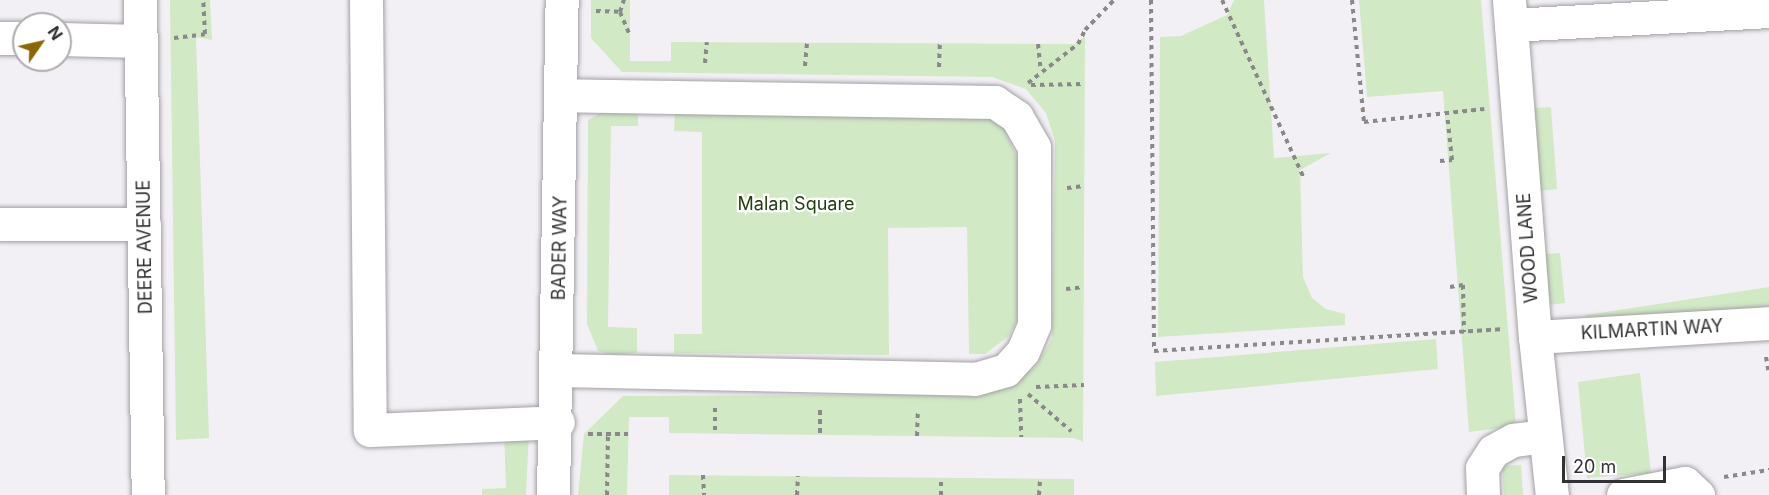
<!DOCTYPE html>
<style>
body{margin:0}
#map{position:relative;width:1769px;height:495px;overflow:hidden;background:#f3f0f5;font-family:Inter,sans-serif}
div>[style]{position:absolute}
.green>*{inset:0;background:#d1e9c5}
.path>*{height:4px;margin-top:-2px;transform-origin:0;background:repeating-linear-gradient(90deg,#8a888b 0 4.5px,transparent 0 9px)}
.roads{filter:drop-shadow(0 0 2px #a3a0a5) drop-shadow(0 0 2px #a3a0a5)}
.minor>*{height:33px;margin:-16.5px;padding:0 16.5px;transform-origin:16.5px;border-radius:16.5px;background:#fff}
span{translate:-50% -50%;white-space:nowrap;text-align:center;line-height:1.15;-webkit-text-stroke:4.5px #fff;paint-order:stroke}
.park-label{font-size:18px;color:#22400c}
.street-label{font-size:18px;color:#333133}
.north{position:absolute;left:12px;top:12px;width:60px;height:60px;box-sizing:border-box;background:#fff;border:2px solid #adadad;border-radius:50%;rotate:56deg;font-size:16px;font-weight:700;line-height:24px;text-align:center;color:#333133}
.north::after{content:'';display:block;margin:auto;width:21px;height:27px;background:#8c6506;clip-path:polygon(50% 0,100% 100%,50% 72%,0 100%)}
.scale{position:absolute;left:1562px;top:456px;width:104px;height:27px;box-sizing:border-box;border:3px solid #333133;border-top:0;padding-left:8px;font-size:18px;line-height:21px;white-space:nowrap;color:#333133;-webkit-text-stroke:4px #fff;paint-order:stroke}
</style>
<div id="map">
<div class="green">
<i style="clip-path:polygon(170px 0,210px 0,212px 40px,196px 37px,209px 438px,176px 440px)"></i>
<i style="clip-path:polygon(591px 0,630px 0,630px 61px,671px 61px,671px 42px,1075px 44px,1085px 36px,1083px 442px,1074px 438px,669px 433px,669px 417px,629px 417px,627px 495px,578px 495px,584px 434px,623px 396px,985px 394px,1004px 388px,1035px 367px,1052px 338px,1055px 141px,1046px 113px,1026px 89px,992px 77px,622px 72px,591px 38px)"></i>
<i style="clip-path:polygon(1234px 0,1264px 0,1274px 158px,1331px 153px,1300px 170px,1303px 277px,1312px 298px,1326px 309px,1345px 314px,1345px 325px,1158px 337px,1160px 37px,1181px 36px,1227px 15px)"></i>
<i style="clip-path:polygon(1359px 0,1481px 0,1516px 426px,1469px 432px,1443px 91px,1367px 97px)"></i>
<i style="clip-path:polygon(1551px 107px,1557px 189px,1540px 191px,1534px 108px)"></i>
<i style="clip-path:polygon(608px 109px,638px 110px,638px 126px,611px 126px,608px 327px,637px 328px,637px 353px,613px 355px,598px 351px,587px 324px,588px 120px)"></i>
<i style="clip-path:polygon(675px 110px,984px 112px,1002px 124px,1020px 163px,1020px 301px,1017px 320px,1009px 336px,985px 354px,969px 354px,967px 227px,888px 228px,889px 355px,674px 353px,674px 334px,702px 334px,702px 132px,674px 131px)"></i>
<i style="clip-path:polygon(1560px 253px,1565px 303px,1549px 305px,1545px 254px)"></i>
<i style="clip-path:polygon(1769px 287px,1769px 306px,1588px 335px,1586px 315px)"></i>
<i style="clip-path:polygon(1436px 339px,1438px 369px,1156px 396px,1155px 362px)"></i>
<i style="clip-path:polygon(1640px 373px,1651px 473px,1587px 478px,1578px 382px)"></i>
<i style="clip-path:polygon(504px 433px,529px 433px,526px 495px,482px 495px,482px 489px,506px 488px)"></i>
<i style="clip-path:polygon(1521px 465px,1523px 495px,1504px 495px,1502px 466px)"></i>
<i style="clip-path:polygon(669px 475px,1074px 479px,1074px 495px,669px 495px)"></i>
</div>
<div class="path">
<i style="left:1151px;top:0;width:351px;rotate:89.5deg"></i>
<i style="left:1154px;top:351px;width:347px;rotate:-3.6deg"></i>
<i style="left:1222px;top:0;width:194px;rotate:65.3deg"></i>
<i style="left:1352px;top:0;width:123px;rotate:84.4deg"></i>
<i style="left:1364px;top:122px;width:121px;rotate:-6.2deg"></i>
<i style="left:596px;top:11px;width:24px;rotate:2deg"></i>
<i style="left:620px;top:12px;width:13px;rotate:-72deg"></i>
<i style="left:620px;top:12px;width:26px;rotate:67deg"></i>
<i style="left:174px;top:38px;width:31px;rotate:-7deg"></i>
<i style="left:205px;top:34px;width:34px;rotate:-93deg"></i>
<i style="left:1038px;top:44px;width:27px;rotate:84deg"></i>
<i style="left:705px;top:63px;width:21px;rotate:-85deg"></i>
<i style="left:805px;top:66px;width:23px;rotate:-85deg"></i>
<i style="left:939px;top:67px;width:24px;rotate:-88deg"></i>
<i style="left:1028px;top:83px;width:63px;rotate:-38deg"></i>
<i style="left:1078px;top:44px;width:16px;rotate:-63deg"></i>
<i style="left:1085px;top:30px;width:42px;rotate:-46deg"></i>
<i style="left:1031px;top:85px;width:54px;rotate:-1.1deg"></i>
<i style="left:1440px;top:161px;width:12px;rotate:-5deg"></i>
<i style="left:1452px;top:160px;width:47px;rotate:-96.1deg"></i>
<i style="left:1067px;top:188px;width:17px;rotate:-7deg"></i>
<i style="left:1450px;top:287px;width:13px;rotate:-9deg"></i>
<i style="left:1463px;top:285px;width:47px;rotate:88.8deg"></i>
<i style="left:1066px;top:289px;width:18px;rotate:-6deg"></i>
<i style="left:1766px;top:357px;width:17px;rotate:80deg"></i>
<i style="left:1036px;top:387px;width:48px;rotate:-2.4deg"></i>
<i style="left:1028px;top:394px;width:57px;rotate:40.7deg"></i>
<i style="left:1020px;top:399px;width:38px;rotate:88deg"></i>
<i style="left:715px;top:408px;width:26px;rotate:90deg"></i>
<i style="left:820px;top:410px;width:25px;rotate:90deg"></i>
<i style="left:588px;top:434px;width:40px"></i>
<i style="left:917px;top:436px;width:23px;rotate:-88deg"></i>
<i style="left:703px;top:475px;width:20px;rotate:87deg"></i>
<i style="left:1724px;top:477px;width:46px;rotate:-8.8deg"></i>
<i style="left:607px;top:495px;width:61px;rotate:-89.1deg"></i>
<i style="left:797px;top:495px;width:19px;rotate:-87deg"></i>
<i style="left:941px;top:495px;width:17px;rotate:-90deg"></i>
<i style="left:1039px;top:495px;width:16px;rotate:-86deg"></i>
</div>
<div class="roads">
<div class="minor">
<i style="left:140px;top:0;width:495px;rotate:89.1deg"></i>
<i style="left:366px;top:0;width:430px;rotate:89.5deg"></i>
<i style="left:370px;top:430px;width:188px;rotate:-2.4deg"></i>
<i style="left:1509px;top:0;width:338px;rotate:85.6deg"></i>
<i style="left:1535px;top:337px;width:159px;rotate:83.9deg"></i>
<i style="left:1511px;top:25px;width:258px;rotate:-3.1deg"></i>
<i style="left:0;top:38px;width:24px"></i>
<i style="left:60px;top:39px;width:81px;rotate:1.4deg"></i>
<i style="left:0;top:224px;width:144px"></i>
<i style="left:1535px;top:337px;width:234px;rotate:-3.4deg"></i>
<i style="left:558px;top:370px;width:417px;rotate:1.2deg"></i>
<i style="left:975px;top:379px;width:32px;rotate:-16deg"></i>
<i style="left:1006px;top:370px;width:25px;rotate:-48deg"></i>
<i style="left:1023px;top:351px;width:28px;rotate:-67deg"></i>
<i style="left:1034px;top:325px;width:178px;rotate:-90deg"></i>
<i style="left:1034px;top:147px;width:34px;rotate:-120deg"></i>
<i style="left:1017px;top:117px;width:27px;rotate:-146deg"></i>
<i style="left:995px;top:102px;width:432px;rotate:-179.1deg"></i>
<i style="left:553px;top:495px;width:495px;rotate:-89deg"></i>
<i style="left:1483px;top:495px;width:27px;rotate:-92deg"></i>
<i style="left:1482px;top:468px;width:20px;rotate:-57deg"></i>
<i style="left:1493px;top:451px;width:23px;rotate:-29deg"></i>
<i style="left:1513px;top:440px;width:31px;rotate:-7deg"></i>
<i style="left:1623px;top:495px;width:63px;rotate:-11deg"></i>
<i style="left:1685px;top:483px;width:18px;rotate:43deg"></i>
</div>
</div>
<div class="park-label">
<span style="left:796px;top:204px">Malan Square</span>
</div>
<div class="street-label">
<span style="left:145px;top:247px;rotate:-91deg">DEERE AVENUE</span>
<span style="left:560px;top:248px;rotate:-89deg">BADER WAY</span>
<span style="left:1528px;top:248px;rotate:-94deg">WOOD LANE</span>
<span style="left:1652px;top:330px;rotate:-3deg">KILMARTIN WAY</span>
</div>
<div class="north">N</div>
<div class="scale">20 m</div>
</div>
